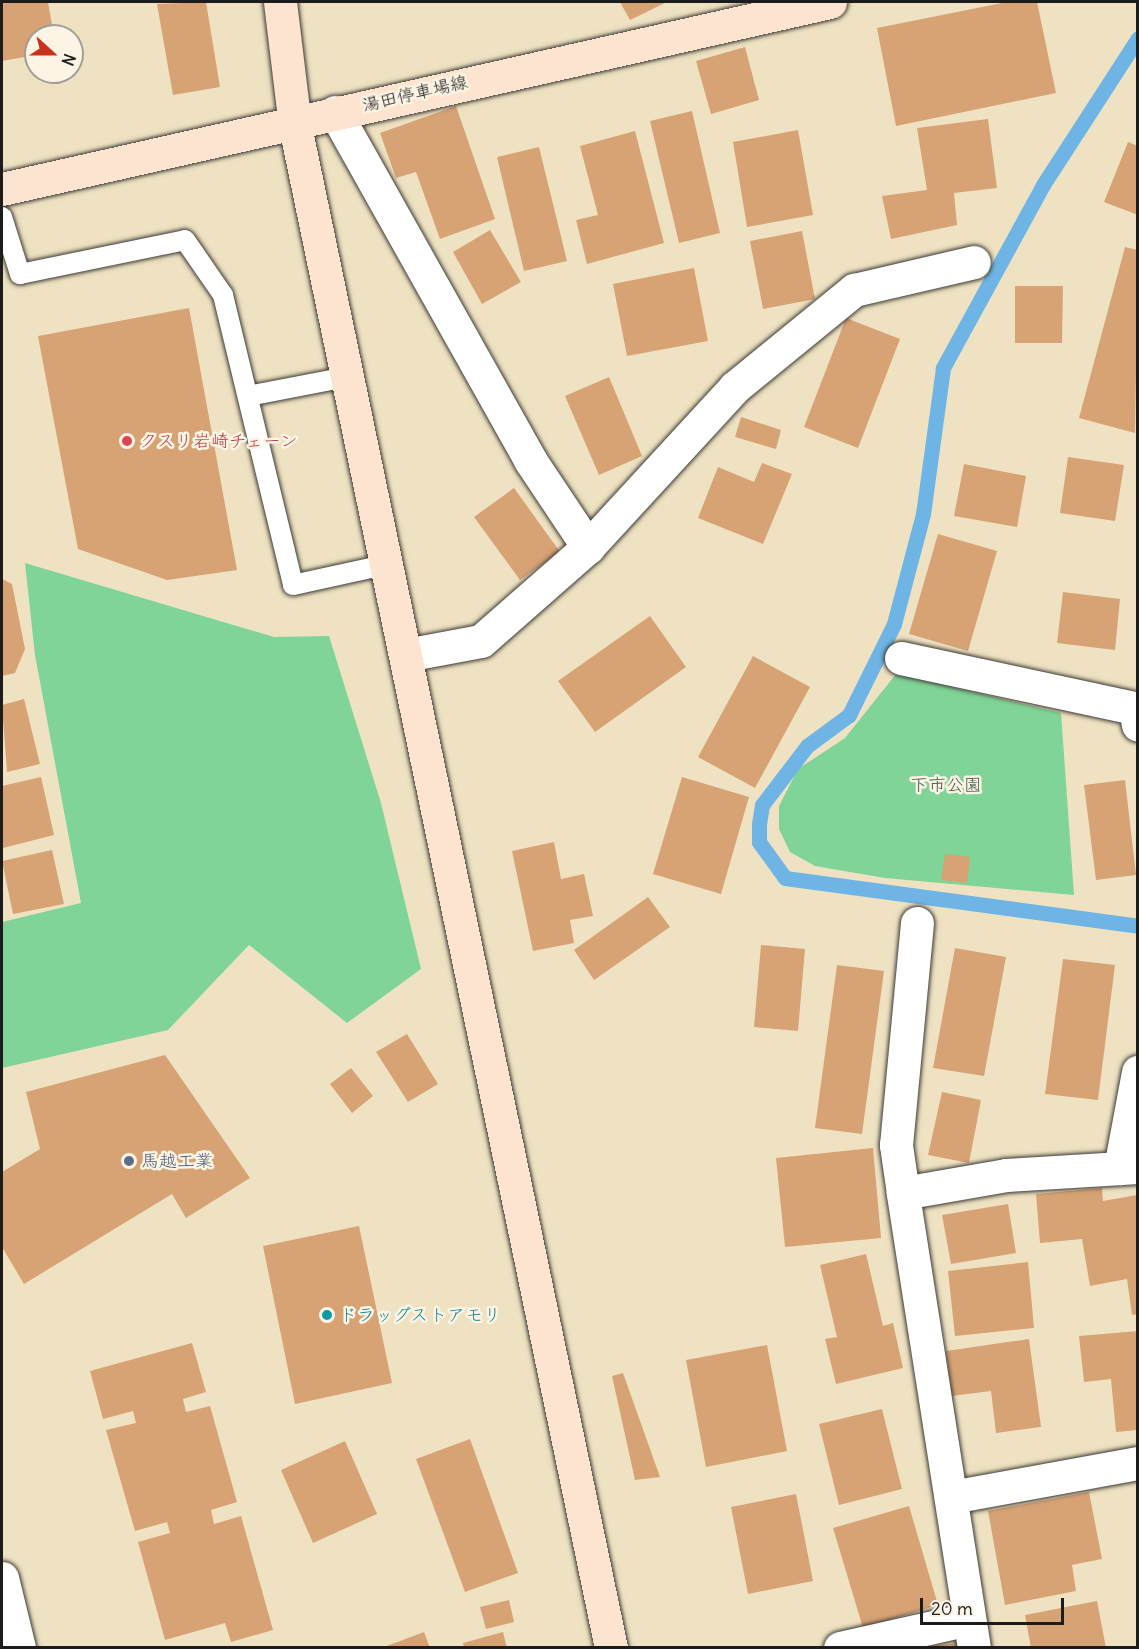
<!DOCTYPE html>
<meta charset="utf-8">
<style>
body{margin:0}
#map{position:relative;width:1139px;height:1649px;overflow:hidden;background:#efe2c2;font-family:Delius,"Klee One",sans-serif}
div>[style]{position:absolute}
.green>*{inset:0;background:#80d497}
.stream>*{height:15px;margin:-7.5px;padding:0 7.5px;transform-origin:7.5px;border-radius:7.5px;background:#6eb5e5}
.building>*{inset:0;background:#d7a375}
.roads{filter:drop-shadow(0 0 2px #3c3a35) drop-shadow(0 0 2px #3c3a35)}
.lane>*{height:20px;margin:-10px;padding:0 10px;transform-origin:10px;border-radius:10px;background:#fff}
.street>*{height:33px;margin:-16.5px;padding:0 16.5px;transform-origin:16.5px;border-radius:16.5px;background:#fff}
.secondary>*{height:33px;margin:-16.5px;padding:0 16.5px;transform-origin:16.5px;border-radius:16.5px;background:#fde4d0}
.dots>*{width:16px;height:16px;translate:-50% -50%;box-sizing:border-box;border:3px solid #fcf5e5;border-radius:50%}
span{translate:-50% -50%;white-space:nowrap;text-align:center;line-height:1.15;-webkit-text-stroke:5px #fcf5e5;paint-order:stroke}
.street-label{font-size:18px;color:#1c1c1c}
.health-label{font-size:18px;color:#be3a42}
.left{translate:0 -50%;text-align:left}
.park-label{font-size:18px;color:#3f5c47}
.service-label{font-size:18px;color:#4e5e75}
.culture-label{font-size:18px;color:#0d838f}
.frame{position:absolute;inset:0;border:3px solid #1c1c1c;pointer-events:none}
.north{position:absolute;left:24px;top:24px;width:60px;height:60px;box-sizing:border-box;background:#fcf5e5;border:2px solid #a29e95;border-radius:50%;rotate:111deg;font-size:16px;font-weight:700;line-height:24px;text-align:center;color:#1c1c1c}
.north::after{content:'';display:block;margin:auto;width:21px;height:27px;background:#c8321e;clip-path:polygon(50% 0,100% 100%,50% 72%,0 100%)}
.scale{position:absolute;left:920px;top:1598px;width:144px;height:27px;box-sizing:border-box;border:3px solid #1c1c1c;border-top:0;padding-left:8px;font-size:18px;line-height:21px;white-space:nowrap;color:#1c1c1c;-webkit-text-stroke:4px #fcf5e5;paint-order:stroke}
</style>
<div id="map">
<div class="green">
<i style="clip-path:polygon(25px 563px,274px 637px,329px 636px,381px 803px,421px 969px,347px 1023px,249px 945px,168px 1030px,2px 1068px,2px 922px,81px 903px,35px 655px)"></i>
<i style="clip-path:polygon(896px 674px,1061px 713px,1074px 895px,885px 878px,815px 866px,790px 852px,779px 829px,779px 806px,798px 769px,845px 738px)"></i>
</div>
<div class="stream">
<i style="left:1138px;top:38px;width:175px;rotate:122.9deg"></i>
<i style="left:1043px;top:185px;width:209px;rotate:118.7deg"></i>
<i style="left:943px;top:368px;width:147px;rotate:97.8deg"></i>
<i style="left:923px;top:514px;width:114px;rotate:104.8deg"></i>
<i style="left:894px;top:624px;width:102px;rotate:116.3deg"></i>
<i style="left:849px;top:715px;width:52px;rotate:143.6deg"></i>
<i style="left:807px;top:746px;width:74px;rotate:127.3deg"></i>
<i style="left:762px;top:805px;width:19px;rotate:99deg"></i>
<i style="left:759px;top:824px;width:18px;rotate:90deg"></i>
<i style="left:759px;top:842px;width:44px;rotate:54.2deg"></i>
<i style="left:785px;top:878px;width:356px;rotate:7.7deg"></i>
</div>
<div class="building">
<i style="clip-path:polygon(2px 2px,48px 2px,54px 36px,36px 36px,36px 55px,2px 61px)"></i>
<i style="clip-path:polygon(206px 2px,220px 87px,173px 95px,157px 4px)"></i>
<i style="clip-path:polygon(620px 2px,667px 2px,630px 20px)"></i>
<i style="clip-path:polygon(1007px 2px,1037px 2px,1056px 93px,896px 126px,877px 28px)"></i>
<i style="clip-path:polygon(745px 47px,759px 100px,711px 114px,696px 61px)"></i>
<i style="clip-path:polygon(456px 106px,495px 219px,440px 239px,416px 172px,396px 178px,380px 133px)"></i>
<i style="clip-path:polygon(692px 111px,720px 233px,679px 243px,650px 121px)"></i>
<i style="clip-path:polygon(988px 119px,997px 188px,954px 193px,957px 225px,891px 239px,882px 196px,927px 190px,917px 128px)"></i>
<i style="clip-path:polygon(798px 130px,813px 215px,747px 227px,733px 142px)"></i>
<i style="clip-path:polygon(635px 131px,664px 243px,587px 264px,576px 220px,598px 215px,580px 146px)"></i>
<i style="clip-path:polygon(1128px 142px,1138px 146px,1138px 215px,1104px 202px)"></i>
<i style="clip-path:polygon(539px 147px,567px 261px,524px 271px,497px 157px)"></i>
<i style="clip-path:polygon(490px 230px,521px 282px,482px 304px,453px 252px)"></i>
<i style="clip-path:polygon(802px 231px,815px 299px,763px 309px,750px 241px)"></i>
<i style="clip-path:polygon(1125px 247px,1138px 250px,1135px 433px,1079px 418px)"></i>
<i style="clip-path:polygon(694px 268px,708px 341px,627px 356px,613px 284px)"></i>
<i style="clip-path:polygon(1015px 286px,1063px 286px,1062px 343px,1015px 343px)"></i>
<i style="clip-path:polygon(189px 308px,237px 570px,167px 580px,78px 549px,38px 336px)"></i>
<i style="clip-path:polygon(846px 318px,900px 339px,858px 448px,804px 427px)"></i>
<i style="clip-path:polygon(609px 377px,642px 456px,599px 475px,565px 396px)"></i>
<i style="clip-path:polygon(741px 417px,781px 430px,776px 449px,735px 437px)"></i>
<i style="clip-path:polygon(1068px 457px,1124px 465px,1115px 521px,1060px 513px)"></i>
<i style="clip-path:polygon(762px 463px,792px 474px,763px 544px,698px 518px,718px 467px,754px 482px)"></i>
<i style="clip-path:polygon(964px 464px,1026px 476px,1017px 527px,954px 516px)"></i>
<i style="clip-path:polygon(514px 488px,560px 552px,520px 580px,474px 517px)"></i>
<i style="clip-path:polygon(938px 534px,997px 551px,968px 651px,909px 634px)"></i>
<i style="clip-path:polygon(2px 579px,12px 584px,25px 649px,15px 673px,2px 676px)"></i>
<i style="clip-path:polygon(1063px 592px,1120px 599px,1115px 650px,1057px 643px)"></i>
<i style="clip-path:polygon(650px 616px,686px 667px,595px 732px,558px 681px)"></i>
<i style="clip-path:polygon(753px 656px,810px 687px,755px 788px,698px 757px)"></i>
<i style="clip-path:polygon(24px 699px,40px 764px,7px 772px,2px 705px)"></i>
<i style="clip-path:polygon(41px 777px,54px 835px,3px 848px,2px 786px)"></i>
<i style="clip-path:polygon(682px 777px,749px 797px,721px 894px,653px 874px)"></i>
<i style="clip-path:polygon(1125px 780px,1136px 875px,1096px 880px,1084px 785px)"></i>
<i style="clip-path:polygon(554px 842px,561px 879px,584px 874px,593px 916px,570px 920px,574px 943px,533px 951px,512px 851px)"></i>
<i style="clip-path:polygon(52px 850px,64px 904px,13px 914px,2px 861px)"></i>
<i style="clip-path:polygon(945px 854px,970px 857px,967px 883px,941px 880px)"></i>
<i style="clip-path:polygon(648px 897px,670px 927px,594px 980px,574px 950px)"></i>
<i style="clip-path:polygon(761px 945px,805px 949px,798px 1031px,754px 1027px)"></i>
<i style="clip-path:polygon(955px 948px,1006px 957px,984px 1076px,933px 1068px)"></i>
<i style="clip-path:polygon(1063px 959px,1115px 965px,1098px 1100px,1045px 1094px)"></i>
<i style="clip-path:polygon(837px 965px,884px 971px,862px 1134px,815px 1128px)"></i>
<i style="clip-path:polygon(407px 1034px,438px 1084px,408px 1102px,376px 1052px)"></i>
<i style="clip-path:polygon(165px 1055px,250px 1178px,186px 1218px,172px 1194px,24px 1284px,2px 1247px,2px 1172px,40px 1149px,26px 1092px)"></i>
<i style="clip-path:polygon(351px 1068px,373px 1096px,352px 1113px,330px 1084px)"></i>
<i style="clip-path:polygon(942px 1092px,981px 1100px,969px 1163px,928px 1155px)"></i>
<i style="clip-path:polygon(873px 1148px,881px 1238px,785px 1247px,776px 1158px)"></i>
<i style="clip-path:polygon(1102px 1188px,1103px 1201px,1137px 1195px,1138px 1314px,1132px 1315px,1127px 1279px,1090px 1286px,1082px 1239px,1040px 1243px,1036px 1194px)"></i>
<i style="clip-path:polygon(1008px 1204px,1016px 1253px,951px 1264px,942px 1215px)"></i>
<i style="clip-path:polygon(359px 1226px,392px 1383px,295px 1404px,263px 1246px)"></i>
<i style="clip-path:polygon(866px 1254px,883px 1326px,893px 1323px,903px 1368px,836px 1384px,825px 1339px,837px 1337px,820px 1265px)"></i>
<i style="clip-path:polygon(1028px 1262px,1034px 1328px,955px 1336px,948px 1271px)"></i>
<i style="clip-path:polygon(1138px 1331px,1138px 1430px,1116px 1432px,1111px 1379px,1084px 1382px,1079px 1336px)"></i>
<i style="clip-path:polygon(1029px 1339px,1041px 1427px,996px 1433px,991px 1391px,952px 1396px,946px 1351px)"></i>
<i style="clip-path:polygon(192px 1343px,206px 1392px,183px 1399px,186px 1412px,210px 1406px,237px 1502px,211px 1510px,214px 1524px,241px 1516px,273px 1630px,231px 1642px,225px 1623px,165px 1640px,138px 1542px,170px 1533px,167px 1522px,135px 1531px,106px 1430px,136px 1423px,133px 1411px,103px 1419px,90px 1371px)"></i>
<i style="clip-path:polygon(767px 1345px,787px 1451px,706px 1467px,686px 1360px)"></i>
<i style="clip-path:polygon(623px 1373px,660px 1477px,635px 1480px,612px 1376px)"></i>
<i style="clip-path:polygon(882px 1409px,902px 1489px,839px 1505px,819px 1424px)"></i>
<i style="clip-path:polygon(470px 1439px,518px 1573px,465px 1592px,416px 1459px)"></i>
<i style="clip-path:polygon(345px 1441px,377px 1514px,313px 1543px,281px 1470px)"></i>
<i style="clip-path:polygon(1089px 1492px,1102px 1559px,1072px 1565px,1076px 1591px,1005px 1605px,988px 1511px)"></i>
<i style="clip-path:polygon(796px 1494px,813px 1581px,748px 1594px,731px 1507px)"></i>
<i style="clip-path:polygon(909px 1506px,938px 1605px,863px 1628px,833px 1528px)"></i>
<i style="clip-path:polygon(509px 1600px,514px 1622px,486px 1629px,480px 1607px)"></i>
<i style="clip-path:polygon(1097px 1601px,1106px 1648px,1031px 1648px,1025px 1615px)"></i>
<i style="clip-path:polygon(424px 1632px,430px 1648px,384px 1648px,384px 1647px)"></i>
<i style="clip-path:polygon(503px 1632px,507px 1648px,464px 1648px,463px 1643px)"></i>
<i style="clip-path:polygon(958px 1643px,958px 1648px,931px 1648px,931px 1646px)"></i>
</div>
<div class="roads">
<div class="lane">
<i style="left:2px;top:217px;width:60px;rotate:72.5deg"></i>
<i style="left:20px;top:274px;width:168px;rotate:-11.6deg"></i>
<i style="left:185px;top:240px;width:67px;rotate:55.4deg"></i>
<i style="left:223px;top:295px;width:298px;rotate:76.4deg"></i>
<i style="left:293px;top:585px;width:94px;rotate:-12.3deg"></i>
<i style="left:248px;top:396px;width:101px;rotate:-10.9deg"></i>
</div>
<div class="street">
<i style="left:335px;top:112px;width:399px;rotate:60.7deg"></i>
<i style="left:530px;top:460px;width:105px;rotate:56.3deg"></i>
<i style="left:406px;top:655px;width:76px;rotate:-10.6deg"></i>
<i style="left:481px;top:641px;width:142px;rotate:-41.3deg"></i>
<i style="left:588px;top:547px;width:217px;rotate:-47.4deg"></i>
<i style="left:735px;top:387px;width:154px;rotate:-39.2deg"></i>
<i style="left:854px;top:290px;width:123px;rotate:-13.1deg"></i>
<i style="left:901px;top:658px;width:239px;rotate:12.1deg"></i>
<i style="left:1135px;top:708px;width:17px;rotate:80deg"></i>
<i style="left:1120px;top:1168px;width:98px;rotate:-79.4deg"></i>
<i style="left:903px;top:1193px;width:49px;rotate:-98.3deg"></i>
<i style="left:896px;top:1145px;width:223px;rotate:-84.6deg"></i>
<i style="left:951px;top:1497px;width:190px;rotate:-10.3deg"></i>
<i style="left:2px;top:1578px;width:72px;rotate:76.3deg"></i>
<i style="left:840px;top:1648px;width:132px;rotate:-12.7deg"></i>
<i style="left:974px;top:1648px;width:461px;rotate:-98.9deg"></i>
<i style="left:903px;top:1193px;width:105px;rotate:-9.9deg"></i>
<i style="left:1006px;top:1175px;width:132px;rotate:-3.5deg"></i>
</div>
<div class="secondary">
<i style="left:280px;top:2px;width:125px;rotate:83.1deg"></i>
<i style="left:295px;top:126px;width:1554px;rotate:78.27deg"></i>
<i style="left:2px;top:189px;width:849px;rotate:-12.73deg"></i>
</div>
</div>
<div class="dots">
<i style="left:127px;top:441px;background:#e0444e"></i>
<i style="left:129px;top:1161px;background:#5c6f8a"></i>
<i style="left:327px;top:1315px;background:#0f9aa8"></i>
</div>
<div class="street-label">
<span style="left:415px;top:94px;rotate:-13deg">湯田停車場線</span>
</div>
<div class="health-label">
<span class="left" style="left:139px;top:441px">クスリ岩崎チェーン</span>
</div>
<div class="park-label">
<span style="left:946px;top:785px">下市公園</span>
</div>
<div class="service-label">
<span class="left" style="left:141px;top:1161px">馬越工業</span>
</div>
<div class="culture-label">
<span class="left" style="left:339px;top:1315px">ドラッグストアモリ</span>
</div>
<div class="frame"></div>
<div class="north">N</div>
<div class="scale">20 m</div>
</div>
